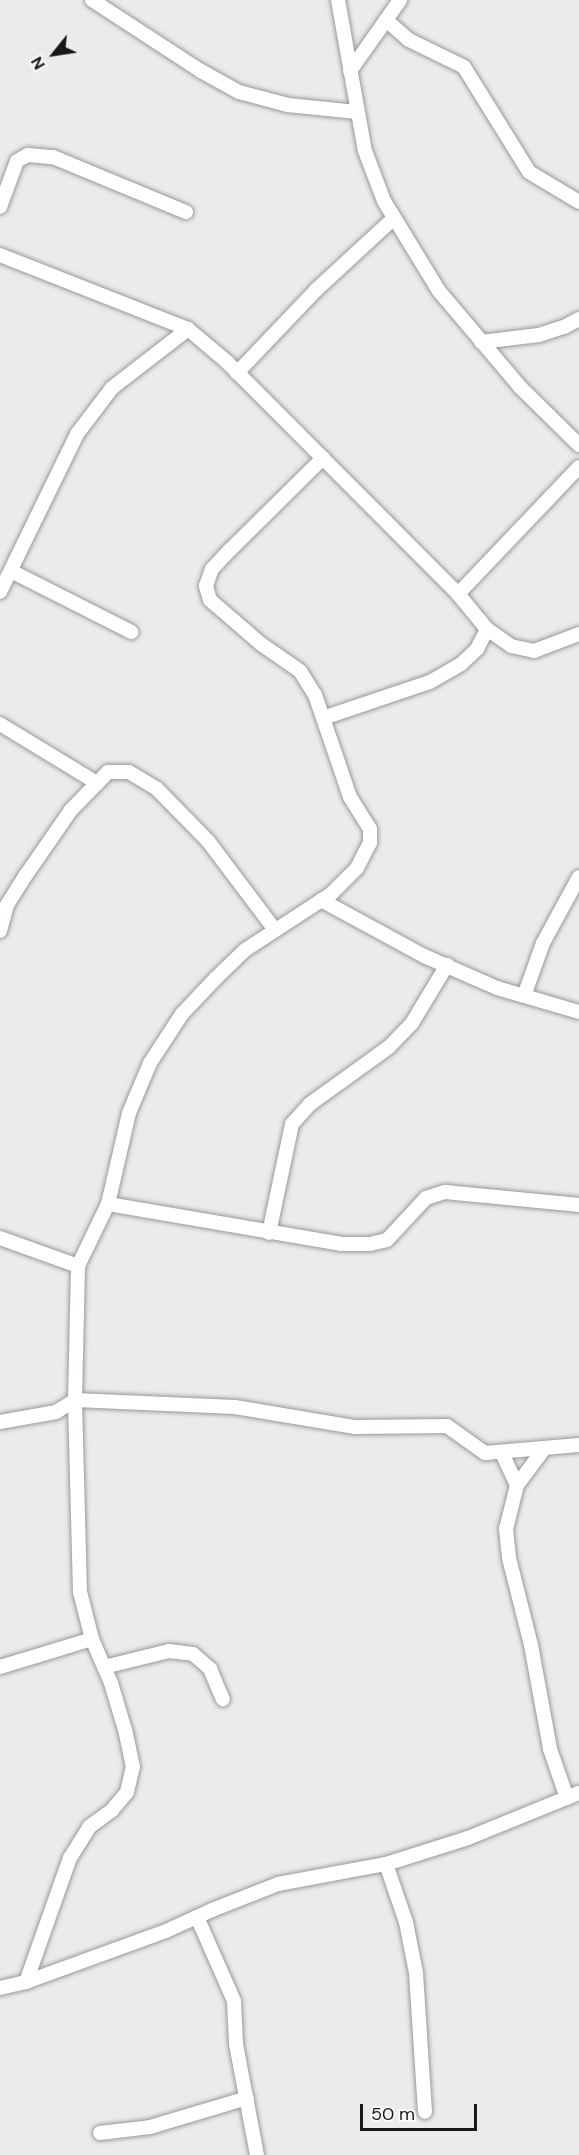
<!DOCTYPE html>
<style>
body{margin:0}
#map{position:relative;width:579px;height:2155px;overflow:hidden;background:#e9ebed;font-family:"DM Sans",sans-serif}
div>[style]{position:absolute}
.roads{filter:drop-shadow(0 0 2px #97999b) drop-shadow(0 0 2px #97999b)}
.minor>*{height:14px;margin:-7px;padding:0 7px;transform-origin:7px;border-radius:7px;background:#fff}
span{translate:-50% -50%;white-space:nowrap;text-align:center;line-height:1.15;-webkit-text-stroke:4.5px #f7f9fb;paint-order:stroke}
.north{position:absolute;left:24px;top:24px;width:60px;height:60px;-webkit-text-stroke:4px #f7f9fb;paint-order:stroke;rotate:240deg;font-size:16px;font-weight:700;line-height:24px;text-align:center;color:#171819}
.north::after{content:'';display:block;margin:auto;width:21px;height:27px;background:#171819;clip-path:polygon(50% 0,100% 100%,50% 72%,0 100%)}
.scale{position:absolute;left:360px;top:2104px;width:117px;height:27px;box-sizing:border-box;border:3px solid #171819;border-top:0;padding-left:8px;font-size:18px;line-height:21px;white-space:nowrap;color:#171819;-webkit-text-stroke:4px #f7f9fb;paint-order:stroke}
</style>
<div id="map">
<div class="roads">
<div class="minor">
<i style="left:92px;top:0;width:130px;rotate:33.1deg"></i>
<i style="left:201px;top:71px;width:43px;rotate:28.9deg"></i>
<i style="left:239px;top:92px;width:51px;rotate:14.9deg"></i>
<i style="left:288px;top:105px;width:69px;rotate:5.8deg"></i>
<i style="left:338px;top:0;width:153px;rotate:79.9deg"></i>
<i style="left:365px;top:151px;width:53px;rotate:69.2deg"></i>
<i style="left:384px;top:201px;width:105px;rotate:58.6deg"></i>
<i style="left:439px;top:291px;width:126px;rotate:49.8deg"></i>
<i style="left:520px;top:387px;width:83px;rotate:44.5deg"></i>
<i style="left:386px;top:20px;width:30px;rotate:41deg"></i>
<i style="left:409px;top:40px;width:61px;rotate:26.1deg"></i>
<i style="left:464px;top:67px;width:123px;rotate:58.2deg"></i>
<i style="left:529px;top:172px;width:58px;rotate:31deg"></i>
<i style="left:350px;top:71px;width:87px;rotate:-54.8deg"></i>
<i style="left:0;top:207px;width:49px;rotate:-69.7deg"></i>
<i style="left:17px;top:161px;width:13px;rotate:-29deg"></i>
<i style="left:28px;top:155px;width:25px;rotate:5deg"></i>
<i style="left:53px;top:157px;width:144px;rotate:22.5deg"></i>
<i style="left:0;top:255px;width:202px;rotate:21.5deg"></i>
<i style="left:188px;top:329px;width:51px;rotate:40.2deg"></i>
<i style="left:227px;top:362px;width:327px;rotate:45.1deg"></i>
<i style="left:458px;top:594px;width:175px;rotate:-46.4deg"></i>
<i style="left:481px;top:342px;width:58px;rotate:-6.9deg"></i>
<i style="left:539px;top:335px;width:26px;rotate:-18deg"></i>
<i style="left:564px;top:327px;width:17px;rotate:-28deg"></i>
<i style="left:237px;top:373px;width:115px;rotate:-46.4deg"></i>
<i style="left:316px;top:290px;width:106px;rotate:-42.7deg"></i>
<i style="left:11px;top:571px;width:135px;rotate:26.9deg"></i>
<i style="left:0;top:592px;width:176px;rotate:-64deg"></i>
<i style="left:77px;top:434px;width:58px;rotate:-52.7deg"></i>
<i style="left:112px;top:388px;width:96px;rotate:-37.8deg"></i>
<i style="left:458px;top:594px;width:45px;rotate:50.4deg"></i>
<i style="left:487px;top:629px;width:29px;rotate:35deg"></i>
<i style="left:511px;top:646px;width:24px;rotate:12deg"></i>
<i style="left:534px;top:651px;width:48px;rotate:-20.7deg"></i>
<i style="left:323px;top:718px;width:113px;rotate:-18.6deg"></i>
<i style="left:430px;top:682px;width:36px;rotate:-30deg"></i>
<i style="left:461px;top:664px;width:22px;rotate:-43deg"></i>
<i style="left:477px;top:649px;width:22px;rotate:-63deg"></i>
<i style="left:0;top:724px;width:114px;rotate:31.3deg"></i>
<i style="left:321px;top:900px;width:117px;rotate:28.5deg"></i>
<i style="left:424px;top:956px;width:80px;rotate:23.7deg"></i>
<i style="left:497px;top:988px;width:85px;rotate:16.3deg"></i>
<i style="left:0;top:931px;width:27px;rotate:-75deg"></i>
<i style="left:7px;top:905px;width:36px;rotate:-58deg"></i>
<i style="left:26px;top:875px;width:79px;rotate:-55.3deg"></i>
<i style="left:71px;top:810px;width:53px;rotate:-45.8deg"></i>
<i style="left:108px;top:772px;width:21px"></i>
<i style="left:129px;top:772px;width:33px;rotate:31deg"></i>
<i style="left:157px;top:789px;width:73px;rotate:45.6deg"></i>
<i style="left:208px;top:841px;width:111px;rotate:53deg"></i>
<i style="left:524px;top:996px;width:56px;rotate:-70.3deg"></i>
<i style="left:543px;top:943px;width:75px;rotate:-61.4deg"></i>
<i style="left:108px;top:1204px;width:236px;rotate:9.7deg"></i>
<i style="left:341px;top:1244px;width:29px"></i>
<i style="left:370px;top:1244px;width:17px;rotate:-13deg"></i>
<i style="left:387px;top:1240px;width:57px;rotate:-47.1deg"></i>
<i style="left:426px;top:1198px;width:20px;rotate:-18deg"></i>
<i style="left:445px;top:1192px;width:135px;rotate:5.5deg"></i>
<i style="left:269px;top:1233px;width:111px;rotate:-78.1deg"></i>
<i style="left:292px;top:1124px;width:27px;rotate:-48deg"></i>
<i style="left:310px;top:1104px;width:97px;rotate:-35.8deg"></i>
<i style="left:389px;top:1047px;width:33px;rotate:-46deg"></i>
<i style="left:412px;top:1023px;width:68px;rotate:-58.9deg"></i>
<i style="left:0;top:1238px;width:83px;rotate:19.7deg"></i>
<i style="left:0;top:1422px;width:57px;rotate:-10.1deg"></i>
<i style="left:56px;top:1412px;width:22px;rotate:-32deg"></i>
<i style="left:75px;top:1400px;width:134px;rotate:-88.7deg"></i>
<i style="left:78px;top:1266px;width:69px;rotate:-64.2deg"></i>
<i style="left:108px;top:1204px;width:93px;rotate:-77deg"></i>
<i style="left:129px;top:1113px;width:54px;rotate:-67.2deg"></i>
<i style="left:150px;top:1063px;width:59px;rotate:-56.9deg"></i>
<i style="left:182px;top:1014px;width:50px;rotate:-46.6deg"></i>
<i style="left:216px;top:978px;width:40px;rotate:-44deg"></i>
<i style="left:245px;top:950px;width:103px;rotate:-33.1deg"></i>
<i style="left:331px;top:894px;width:37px;rotate:-45deg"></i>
<i style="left:357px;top:868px;width:28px;rotate:-63deg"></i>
<i style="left:370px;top:843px;width:14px;rotate:-90deg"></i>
<i style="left:370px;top:829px;width:38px;rotate:-122deg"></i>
<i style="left:350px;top:797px;width:108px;rotate:-108.9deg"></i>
<i style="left:315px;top:695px;width:28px;rotate:-122deg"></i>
<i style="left:300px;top:671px;width:47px;rotate:-145.3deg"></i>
<i style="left:261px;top:644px;width:67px;rotate:-139.2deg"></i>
<i style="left:210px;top:600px;width:15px;rotate:-106deg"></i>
<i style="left:206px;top:586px;width:18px;rotate:-71deg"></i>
<i style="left:212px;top:569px;width:26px;rotate:-47deg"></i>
<i style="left:230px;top:550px;width:131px;rotate:-44.7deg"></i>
<i style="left:544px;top:1449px;width:45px;rotate:126.9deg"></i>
<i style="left:517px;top:1485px;width:45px;rotate:104deg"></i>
<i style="left:506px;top:1529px;width:29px;rotate:84deg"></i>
<i style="left:509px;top:1558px;width:90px;rotate:75.8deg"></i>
<i style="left:531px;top:1645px;width:106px;rotate:79.6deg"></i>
<i style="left:550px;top:1749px;width:52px;rotate:70.9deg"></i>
<i style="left:502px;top:1453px;width:35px;rotate:65deg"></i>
<i style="left:0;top:1667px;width:96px;rotate:-16.9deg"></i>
<i style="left:92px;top:1639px;width:49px;rotate:-104.3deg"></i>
<i style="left:80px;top:1592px;width:192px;rotate:-91.5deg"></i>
<i style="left:75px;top:1400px;width:160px;rotate:2.5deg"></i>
<i style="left:235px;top:1407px;width:122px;rotate:9.5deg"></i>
<i style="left:355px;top:1427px;width:92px;rotate:-0.6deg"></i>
<i style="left:447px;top:1426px;width:47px;rotate:35.4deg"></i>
<i style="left:485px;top:1453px;width:94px;rotate:-4.9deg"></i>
<i style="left:104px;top:1667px;width:67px;rotate:-13.8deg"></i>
<i style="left:169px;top:1651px;width:24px;rotate:7deg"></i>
<i style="left:193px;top:1654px;width:23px;rotate:41deg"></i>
<i style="left:210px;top:1669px;width:33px;rotate:67deg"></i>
<i style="left:386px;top:1864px;width:61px;rotate:71deg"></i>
<i style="left:406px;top:1922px;width:52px;rotate:78.9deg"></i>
<i style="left:416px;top:1973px;width:139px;rotate:86.3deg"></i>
<i style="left:197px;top:1917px;width:92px;rotate:66.2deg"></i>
<i style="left:234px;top:2001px;width:43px;rotate:87.3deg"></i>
<i style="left:236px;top:2044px;width:113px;rotate:79.3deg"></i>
<i style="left:26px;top:1982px;width:132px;rotate:-70.5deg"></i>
<i style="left:70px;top:1858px;width:36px;rotate:-58deg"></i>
<i style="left:89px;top:1827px;width:29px;rotate:-36deg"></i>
<i style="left:112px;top:1810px;width:23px;rotate:-50deg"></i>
<i style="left:127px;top:1792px;width:26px;rotate:-77deg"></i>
<i style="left:133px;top:1767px;width:38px;rotate:-102deg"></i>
<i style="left:125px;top:1730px;width:49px;rotate:-106.6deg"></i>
<i style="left:111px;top:1683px;width:48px;rotate:-113.4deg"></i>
<i style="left:0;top:1988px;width:27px;rotate:-13deg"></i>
<i style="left:26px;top:1982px;width:149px;rotate:-20deg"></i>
<i style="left:166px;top:1931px;width:51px;rotate:-24.5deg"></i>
<i style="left:212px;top:1910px;width:71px;rotate:-21.5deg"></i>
<i style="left:278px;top:1884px;width:110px;rotate:-10.5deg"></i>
<i style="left:386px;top:1864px;width:86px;rotate:-17.6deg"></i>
<i style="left:468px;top:1838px;width:120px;rotate:-22.1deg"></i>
<i style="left:100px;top:2133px;width:50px;rotate:-6.8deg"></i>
<i style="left:150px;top:2127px;width:101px;rotate:-16.6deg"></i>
</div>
</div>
<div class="north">N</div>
<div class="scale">50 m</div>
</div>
